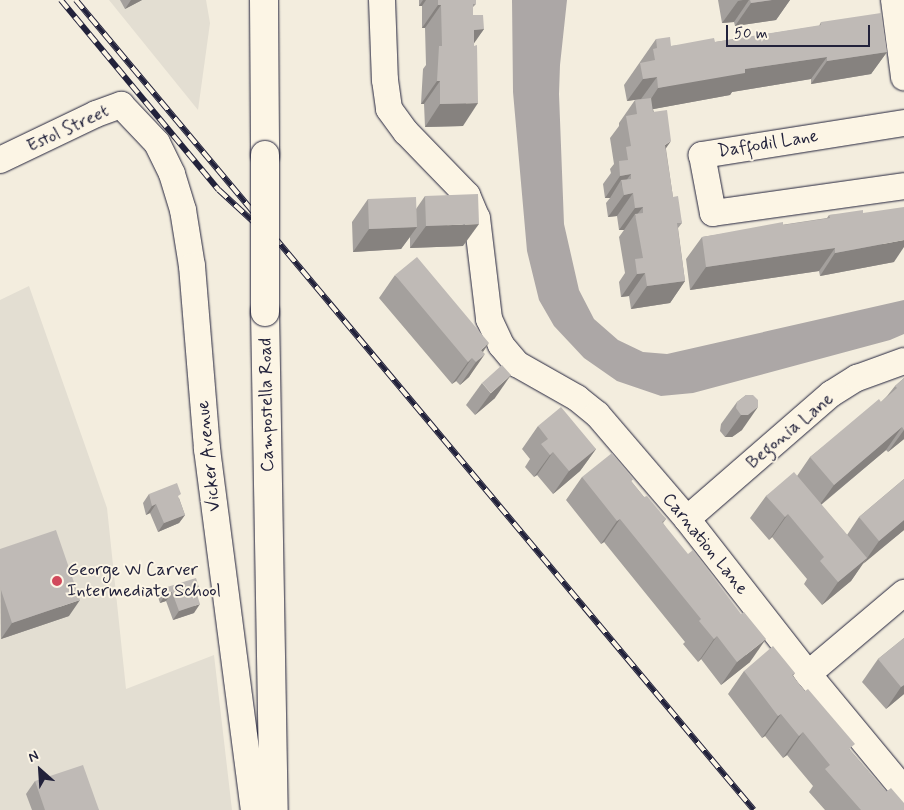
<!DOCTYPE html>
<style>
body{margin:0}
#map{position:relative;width:904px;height:810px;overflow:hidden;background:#f3edde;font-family:Mynerve,sans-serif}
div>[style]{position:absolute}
.built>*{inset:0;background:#e3ded2}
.water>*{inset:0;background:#aca7a6}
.roads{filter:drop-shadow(0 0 1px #22223b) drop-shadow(0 0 1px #22223b)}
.minor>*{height:26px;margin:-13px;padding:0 13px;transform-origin:13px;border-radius:13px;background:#fcf5e5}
.major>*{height:28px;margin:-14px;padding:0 14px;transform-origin:14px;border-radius:14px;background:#fcf5e5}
.rail>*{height:5.5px;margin-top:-2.75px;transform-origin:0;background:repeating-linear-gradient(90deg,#fcf5e5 0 11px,#22223b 0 22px);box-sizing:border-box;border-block:1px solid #22223b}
.bridges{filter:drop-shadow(0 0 1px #22223b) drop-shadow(0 0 1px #22223b)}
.major-bridge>*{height:28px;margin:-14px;padding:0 14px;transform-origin:14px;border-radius:14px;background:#fcf5e5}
.wall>*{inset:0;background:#a4a09d}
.shaded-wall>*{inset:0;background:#86827f}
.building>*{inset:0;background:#bfbab6}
.dots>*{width:14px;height:14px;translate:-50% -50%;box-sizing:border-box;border:2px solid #fcf5e5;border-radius:50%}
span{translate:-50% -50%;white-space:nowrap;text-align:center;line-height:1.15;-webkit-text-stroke:4px #fcf5e5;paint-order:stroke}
.street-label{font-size:18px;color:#22223b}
.poi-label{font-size:18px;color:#22223b}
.left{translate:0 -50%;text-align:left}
.north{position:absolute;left:15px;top:745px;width:50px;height:50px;-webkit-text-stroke:4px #fcf5e5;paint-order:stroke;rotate:334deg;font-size:14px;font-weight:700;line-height:20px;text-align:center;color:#22223b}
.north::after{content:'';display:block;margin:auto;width:18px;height:22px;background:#22223b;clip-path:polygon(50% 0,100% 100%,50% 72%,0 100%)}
.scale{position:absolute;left:726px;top:25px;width:144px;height:22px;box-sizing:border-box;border:2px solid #22223b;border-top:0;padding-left:6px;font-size:15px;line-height:18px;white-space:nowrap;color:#22223b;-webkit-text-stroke:4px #fcf5e5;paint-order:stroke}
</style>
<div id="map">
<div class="built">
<i style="clip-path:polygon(109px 0,206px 0,210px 23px,198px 110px)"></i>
<i style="clip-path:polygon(29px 286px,107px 508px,126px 689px,214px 655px,232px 810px,0 810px,0 300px)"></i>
</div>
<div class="water">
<i style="clip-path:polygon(512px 0,567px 0,560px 65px,559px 94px,564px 224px,579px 290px,594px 319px,618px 340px,643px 352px,667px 354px,904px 300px,904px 334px,890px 340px,693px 393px,661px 396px,617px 381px,584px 358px,554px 326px,539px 300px,527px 251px,513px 92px)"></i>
</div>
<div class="roads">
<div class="minor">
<i style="left:382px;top:0;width:80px;rotate:87.9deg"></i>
<i style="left:385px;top:80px;width:29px;rotate:82deg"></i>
<i style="left:389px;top:109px;width:29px;rotate:54deg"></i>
<i style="left:406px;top:132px;width:88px;rotate:45.9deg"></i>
<i style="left:467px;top:195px;width:25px;rotate:67deg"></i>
<i style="left:477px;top:218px;width:102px;rotate:83.2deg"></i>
<i style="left:489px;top:319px;width:29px;rotate:65deg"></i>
<i style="left:501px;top:345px;width:25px;rotate:50deg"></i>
<i style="left:517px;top:364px;width:69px;rotate:29.5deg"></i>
<i style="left:577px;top:398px;width:26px;rotate:39deg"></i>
<i style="left:597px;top:414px;width:138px;rotate:49.4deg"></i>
<i style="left:687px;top:519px;width:197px;rotate:52deg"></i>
<i style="left:808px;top:674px;width:151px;rotate:50.4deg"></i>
<i style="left:894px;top:0;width:78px;rotate:82.6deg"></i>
<i style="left:904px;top:123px;width:205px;rotate:171deg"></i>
<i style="left:702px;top:155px;width:59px;rotate:79.3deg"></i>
<i style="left:713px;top:213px;width:193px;rotate:-8deg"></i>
<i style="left:0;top:160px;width:106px;rotate:-25.6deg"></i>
<i style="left:96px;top:114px;width:27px;rotate:-20deg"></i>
<i style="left:121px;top:105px;width:52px;rotate:46.5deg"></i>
<i style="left:157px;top:143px;width:34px;rotate:64deg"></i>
<i style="left:172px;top:174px;width:38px;rotate:73deg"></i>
<i style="left:183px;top:210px;width:57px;rotate:80.9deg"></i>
<i style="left:192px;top:266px;width:184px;rotate:85.3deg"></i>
<i style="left:207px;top:449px;width:364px;rotate:82.6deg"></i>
<i style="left:687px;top:519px;width:191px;rotate:-41deg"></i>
<i style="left:831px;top:394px;width:31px;rotate:-32deg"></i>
<i style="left:857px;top:378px;width:50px;rotate:-19.9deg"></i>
<i style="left:808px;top:674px;width:126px;rotate:-40.2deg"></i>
</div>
<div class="major">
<i style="left:264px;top:0;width:155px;rotate:89.6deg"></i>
<i style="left:265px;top:312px;width:498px;rotate:89deg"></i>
</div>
</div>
<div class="rail">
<i style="left:61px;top:0;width:247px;rotate:50.3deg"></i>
<i style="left:219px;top:190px;width:53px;rotate:42.7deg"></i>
<i style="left:76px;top:0;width:1056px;rotate:50.07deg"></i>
</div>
<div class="bridges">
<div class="major-bridge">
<i style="left:265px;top:312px;width:157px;rotate:-90deg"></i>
</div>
</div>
<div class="wall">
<i style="clip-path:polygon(120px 0,142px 0,125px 9px)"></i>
<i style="clip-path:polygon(419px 0,476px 0,476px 4px,473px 7px,473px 15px,484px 29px,474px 42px,463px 126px,425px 127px,424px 104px,421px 104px,423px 69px,426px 65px,425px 28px,422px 28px,422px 6px,419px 6px)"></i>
<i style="clip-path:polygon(718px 0,790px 0,776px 20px,735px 26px,734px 22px,722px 23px)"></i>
<i style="clip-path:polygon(821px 22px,887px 52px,871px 74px,811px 84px,811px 79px,732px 92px,730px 95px,653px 109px,666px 149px,673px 197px,682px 223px,678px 228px,685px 281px,670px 303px,631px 309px,629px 296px,621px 297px,619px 282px,625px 273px,619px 237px,624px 230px,619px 230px,617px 216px,608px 217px,606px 203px,610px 198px,605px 198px,603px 184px,611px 173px,610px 169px,614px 164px,610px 138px,619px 126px,619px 123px,635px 100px,641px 99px,627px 101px,624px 85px,656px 39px,671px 46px,715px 42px,819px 26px)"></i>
<i style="clip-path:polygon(425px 196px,463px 246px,410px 248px,410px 237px,401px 249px,353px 252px,352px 222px,368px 199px,416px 209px)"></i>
<i style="clip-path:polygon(863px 213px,894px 262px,820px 276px,819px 271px,690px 290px,686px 259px,702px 237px,827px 218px,829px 215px)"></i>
<i style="clip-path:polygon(395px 275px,483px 352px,469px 377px,460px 385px,456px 381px,452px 384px,379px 298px)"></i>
<i style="clip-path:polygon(904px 378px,904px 439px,888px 452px,886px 450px,821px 505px,847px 535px,859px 517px,904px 479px,904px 530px,863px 563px,851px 581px,822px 605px,804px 584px,807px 579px,772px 537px,769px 540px,750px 518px,766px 496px,797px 476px,810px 457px,881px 402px,887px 396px,895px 386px)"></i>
<i style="clip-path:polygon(482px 383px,495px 398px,475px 415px,466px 405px)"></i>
<i style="clip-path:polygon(746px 395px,742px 430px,732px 437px,725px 437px,720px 431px,721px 424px,737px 402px)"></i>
<i style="clip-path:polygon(538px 426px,596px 449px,580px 471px,553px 494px,537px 475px,534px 477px,525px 467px,530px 459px,522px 449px)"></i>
<i style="clip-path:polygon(582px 477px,633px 479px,631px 481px,644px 497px,666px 519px,663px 523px,750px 662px,721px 685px,701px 659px,698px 662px,683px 644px,685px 642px,604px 542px,601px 544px,566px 500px)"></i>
<i style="clip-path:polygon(149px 494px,179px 498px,185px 515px,179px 523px,158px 532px,150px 513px,146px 515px,143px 503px)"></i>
<i style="clip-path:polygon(0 549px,69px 616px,1px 639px)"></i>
<i style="clip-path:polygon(199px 587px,196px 592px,194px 613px,173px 620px,166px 601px,160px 603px,158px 597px,164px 588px)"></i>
<i style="clip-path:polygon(904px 638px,904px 694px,886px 709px,862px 682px,878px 659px)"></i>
<i style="clip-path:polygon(744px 671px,795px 673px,793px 676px,851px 751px,886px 792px,904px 810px,825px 810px,809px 792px,813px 786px,787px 755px,783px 758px,765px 736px,762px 738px,728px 694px)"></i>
<i style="clip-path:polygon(35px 781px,99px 810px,32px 810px,26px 794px)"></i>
</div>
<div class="shaded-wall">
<i style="clip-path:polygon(131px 0,142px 0,125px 9px)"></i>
<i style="clip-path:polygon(423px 0,426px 0,422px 6px,419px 6px)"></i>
<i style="clip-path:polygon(743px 0,749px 0,734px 22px,722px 23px,738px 1px)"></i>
<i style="clip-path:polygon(772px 0,790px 0,776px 20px,735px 26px,751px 3px)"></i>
<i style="clip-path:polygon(438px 5px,441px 5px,425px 28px,422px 28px)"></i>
<i style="clip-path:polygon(484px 29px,468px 52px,474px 30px)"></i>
<i style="clip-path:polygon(887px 52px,871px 74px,811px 84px,827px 61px)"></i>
<i style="clip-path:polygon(827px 57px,811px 79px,732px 92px,730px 95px,643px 111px,658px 88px,745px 69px)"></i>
<i style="clip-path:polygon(657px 77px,641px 99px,627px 101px,643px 79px)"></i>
<i style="clip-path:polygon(437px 81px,440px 81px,424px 104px,421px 104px)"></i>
<i style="clip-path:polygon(478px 103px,463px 126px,425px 127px,440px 104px)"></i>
<i style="clip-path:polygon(671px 141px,655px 164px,665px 145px)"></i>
<i style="clip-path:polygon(631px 174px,622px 186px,621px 180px,610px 198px,605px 198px,620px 176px)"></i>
<i style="clip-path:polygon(633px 193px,617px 216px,608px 217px,624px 195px)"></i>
<i style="clip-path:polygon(643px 207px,635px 217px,635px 214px,624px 230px,619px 230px,635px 208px)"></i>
<i style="clip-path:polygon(479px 224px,463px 246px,410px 248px,426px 226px)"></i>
<i style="clip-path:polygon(417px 227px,401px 249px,353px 252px,369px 229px)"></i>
<i style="clip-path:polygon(904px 240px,904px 247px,894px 262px,820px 276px,835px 253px)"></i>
<i style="clip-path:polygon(835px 248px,819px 271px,690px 290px,706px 267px)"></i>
<i style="clip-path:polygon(645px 273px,629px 296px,621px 297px,637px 274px)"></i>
<i style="clip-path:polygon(685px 281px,670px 303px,631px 309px,647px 286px)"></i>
<i style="clip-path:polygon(489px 343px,477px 361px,485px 354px,469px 377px,460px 385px,476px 362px,481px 350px)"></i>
<i style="clip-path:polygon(472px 358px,456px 381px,452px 384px,468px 362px)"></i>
<i style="clip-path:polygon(511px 375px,495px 398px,475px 415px,491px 393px)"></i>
<i style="clip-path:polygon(758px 407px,742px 430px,732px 437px,725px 437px,741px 415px)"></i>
<i style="clip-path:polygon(902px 427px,886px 450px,818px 507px,834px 485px)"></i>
<i style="clip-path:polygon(904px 430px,904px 439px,888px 452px)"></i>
<i style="clip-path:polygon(596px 449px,580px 471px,553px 494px,569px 471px)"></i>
<i style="clip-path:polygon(553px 452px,537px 475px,534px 477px,550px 455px)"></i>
<i style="clip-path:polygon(156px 504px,150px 513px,146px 515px,152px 506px)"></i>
<i style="clip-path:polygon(788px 514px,772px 537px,769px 540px,785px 517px)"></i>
<i style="clip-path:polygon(185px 515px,179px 523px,158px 532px,164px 523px)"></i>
<i style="clip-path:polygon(620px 519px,604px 542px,601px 544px,617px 521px)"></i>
<i style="clip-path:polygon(904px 520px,904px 530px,863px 564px,879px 541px)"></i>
<i style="clip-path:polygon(867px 558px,851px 581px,822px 605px,838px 582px)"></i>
<i style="clip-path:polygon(172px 592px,166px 601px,160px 603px,166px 594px)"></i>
<i style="clip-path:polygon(80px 600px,69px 616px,1px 639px,12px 623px)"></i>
<i style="clip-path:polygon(200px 604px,194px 613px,173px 620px,179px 611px)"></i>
<i style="clip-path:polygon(717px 636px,701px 659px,698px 662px,714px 639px)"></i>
<i style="clip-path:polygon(766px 639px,750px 662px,721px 685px,737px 662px)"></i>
<i style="clip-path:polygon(904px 685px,904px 694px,886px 709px,901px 687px)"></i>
<i style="clip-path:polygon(781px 714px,765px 736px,762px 738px,778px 716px)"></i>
<i style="clip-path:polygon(803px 732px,787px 755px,783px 758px,799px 736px)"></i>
</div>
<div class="building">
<i style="clip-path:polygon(438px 0,476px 0,476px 4px,473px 4px,473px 15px,483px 15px,484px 29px,474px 30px,474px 46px,477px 45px,478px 103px,440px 104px,440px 81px,437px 81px,439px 46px,442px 46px,441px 5px,438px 5px)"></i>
<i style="clip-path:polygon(750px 0,772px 0,751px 3px)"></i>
<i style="clip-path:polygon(881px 13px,887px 52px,827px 61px,827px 57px,745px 69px,745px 73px,658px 88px,657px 77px,643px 79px,640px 63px,655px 60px,653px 49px,657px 48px,656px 39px,670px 37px,671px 46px,714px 38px,715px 42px,821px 25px,821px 22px)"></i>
<i style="clip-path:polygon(651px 98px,653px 112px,667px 110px,671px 141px,665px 145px,673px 197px,678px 196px,682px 223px,677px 223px,685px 281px,647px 286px,645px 273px,637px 274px,635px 259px,643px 258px,635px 214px,643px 213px,643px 207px,635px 208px,633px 193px,624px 195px,621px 180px,631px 179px,631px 174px,620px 176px,619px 161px,628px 160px,626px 147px,631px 146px,626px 116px,637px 114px,635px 100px)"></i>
<i style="clip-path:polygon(478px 194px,479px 224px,426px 226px,425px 196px)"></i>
<i style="clip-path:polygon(416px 197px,417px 227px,369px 229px,368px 199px)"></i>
<i style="clip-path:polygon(904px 207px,904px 240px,835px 253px,835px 248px,706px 267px,702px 237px,783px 222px,783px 225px,830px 218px,829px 215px,863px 210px,863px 213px)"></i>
<i style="clip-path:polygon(417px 257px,489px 343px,481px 350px,485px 354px,476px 362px,472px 358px,468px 362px,395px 275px)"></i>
<i style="clip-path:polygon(502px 365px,511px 375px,491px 393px,482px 383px)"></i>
<i style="clip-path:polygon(904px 378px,904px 430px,902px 427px,834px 485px,810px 457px,879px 399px,881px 402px,897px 388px,895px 386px)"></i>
<i style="clip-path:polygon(746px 395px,753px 395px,758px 400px,758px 407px,748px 415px,741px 415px,736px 408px,737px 402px)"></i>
<i style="clip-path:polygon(561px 407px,596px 449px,569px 471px,553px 452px,550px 455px,541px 444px,548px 439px,538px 426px)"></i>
<i style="clip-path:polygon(612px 453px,633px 479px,631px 481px,644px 497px,647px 496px,666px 519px,662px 522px,688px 554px,693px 550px,741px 614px,744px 612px,766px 639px,737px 662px,717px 636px,714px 639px,699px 621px,701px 619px,620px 519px,617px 521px,582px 477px)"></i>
<i style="clip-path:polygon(794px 472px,867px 558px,838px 582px,820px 561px,824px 557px,788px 514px,785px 517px,766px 496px)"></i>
<i style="clip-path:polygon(904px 479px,904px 520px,879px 541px,859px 517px)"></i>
<i style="clip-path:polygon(177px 483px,181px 494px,178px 496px,185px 515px,164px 523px,156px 504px,152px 506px,149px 494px)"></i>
<i style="clip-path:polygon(56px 530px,80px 600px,12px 623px,0 587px,0 549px)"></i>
<i style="clip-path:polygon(196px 578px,199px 587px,195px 588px,200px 604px,179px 611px,172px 592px,166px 594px,164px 588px)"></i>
<i style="clip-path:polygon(904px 638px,904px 685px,901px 687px,878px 659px)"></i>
<i style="clip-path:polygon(773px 646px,795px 673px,792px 675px,805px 691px,808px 689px,855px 744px,849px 749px,886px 792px,891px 788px,904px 803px,904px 810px,861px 810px,825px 769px,830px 765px,803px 732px,799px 736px,781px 714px,778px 716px,744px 671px)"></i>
<i style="clip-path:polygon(83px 765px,99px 810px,45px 810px,35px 781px)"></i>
</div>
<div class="dots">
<i style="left:57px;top:581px;background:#d1495b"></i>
</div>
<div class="street-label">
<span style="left:68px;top:129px;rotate:-25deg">Estol Street</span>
<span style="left:768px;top:144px;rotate:-9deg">Daffodil Lane</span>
<span style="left:267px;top:405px;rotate:-91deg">Campostella Road</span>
<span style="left:790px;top:431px;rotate:-40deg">Begonia Lane</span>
<span style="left:209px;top:456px;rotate:-96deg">Vicker Avenue</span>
<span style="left:705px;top:544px;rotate:51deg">Carnation Lane</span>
</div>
<div class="poi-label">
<span class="left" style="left:67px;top:581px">George W Carver<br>Intermediate School</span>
</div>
<div class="north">N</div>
<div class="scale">50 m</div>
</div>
